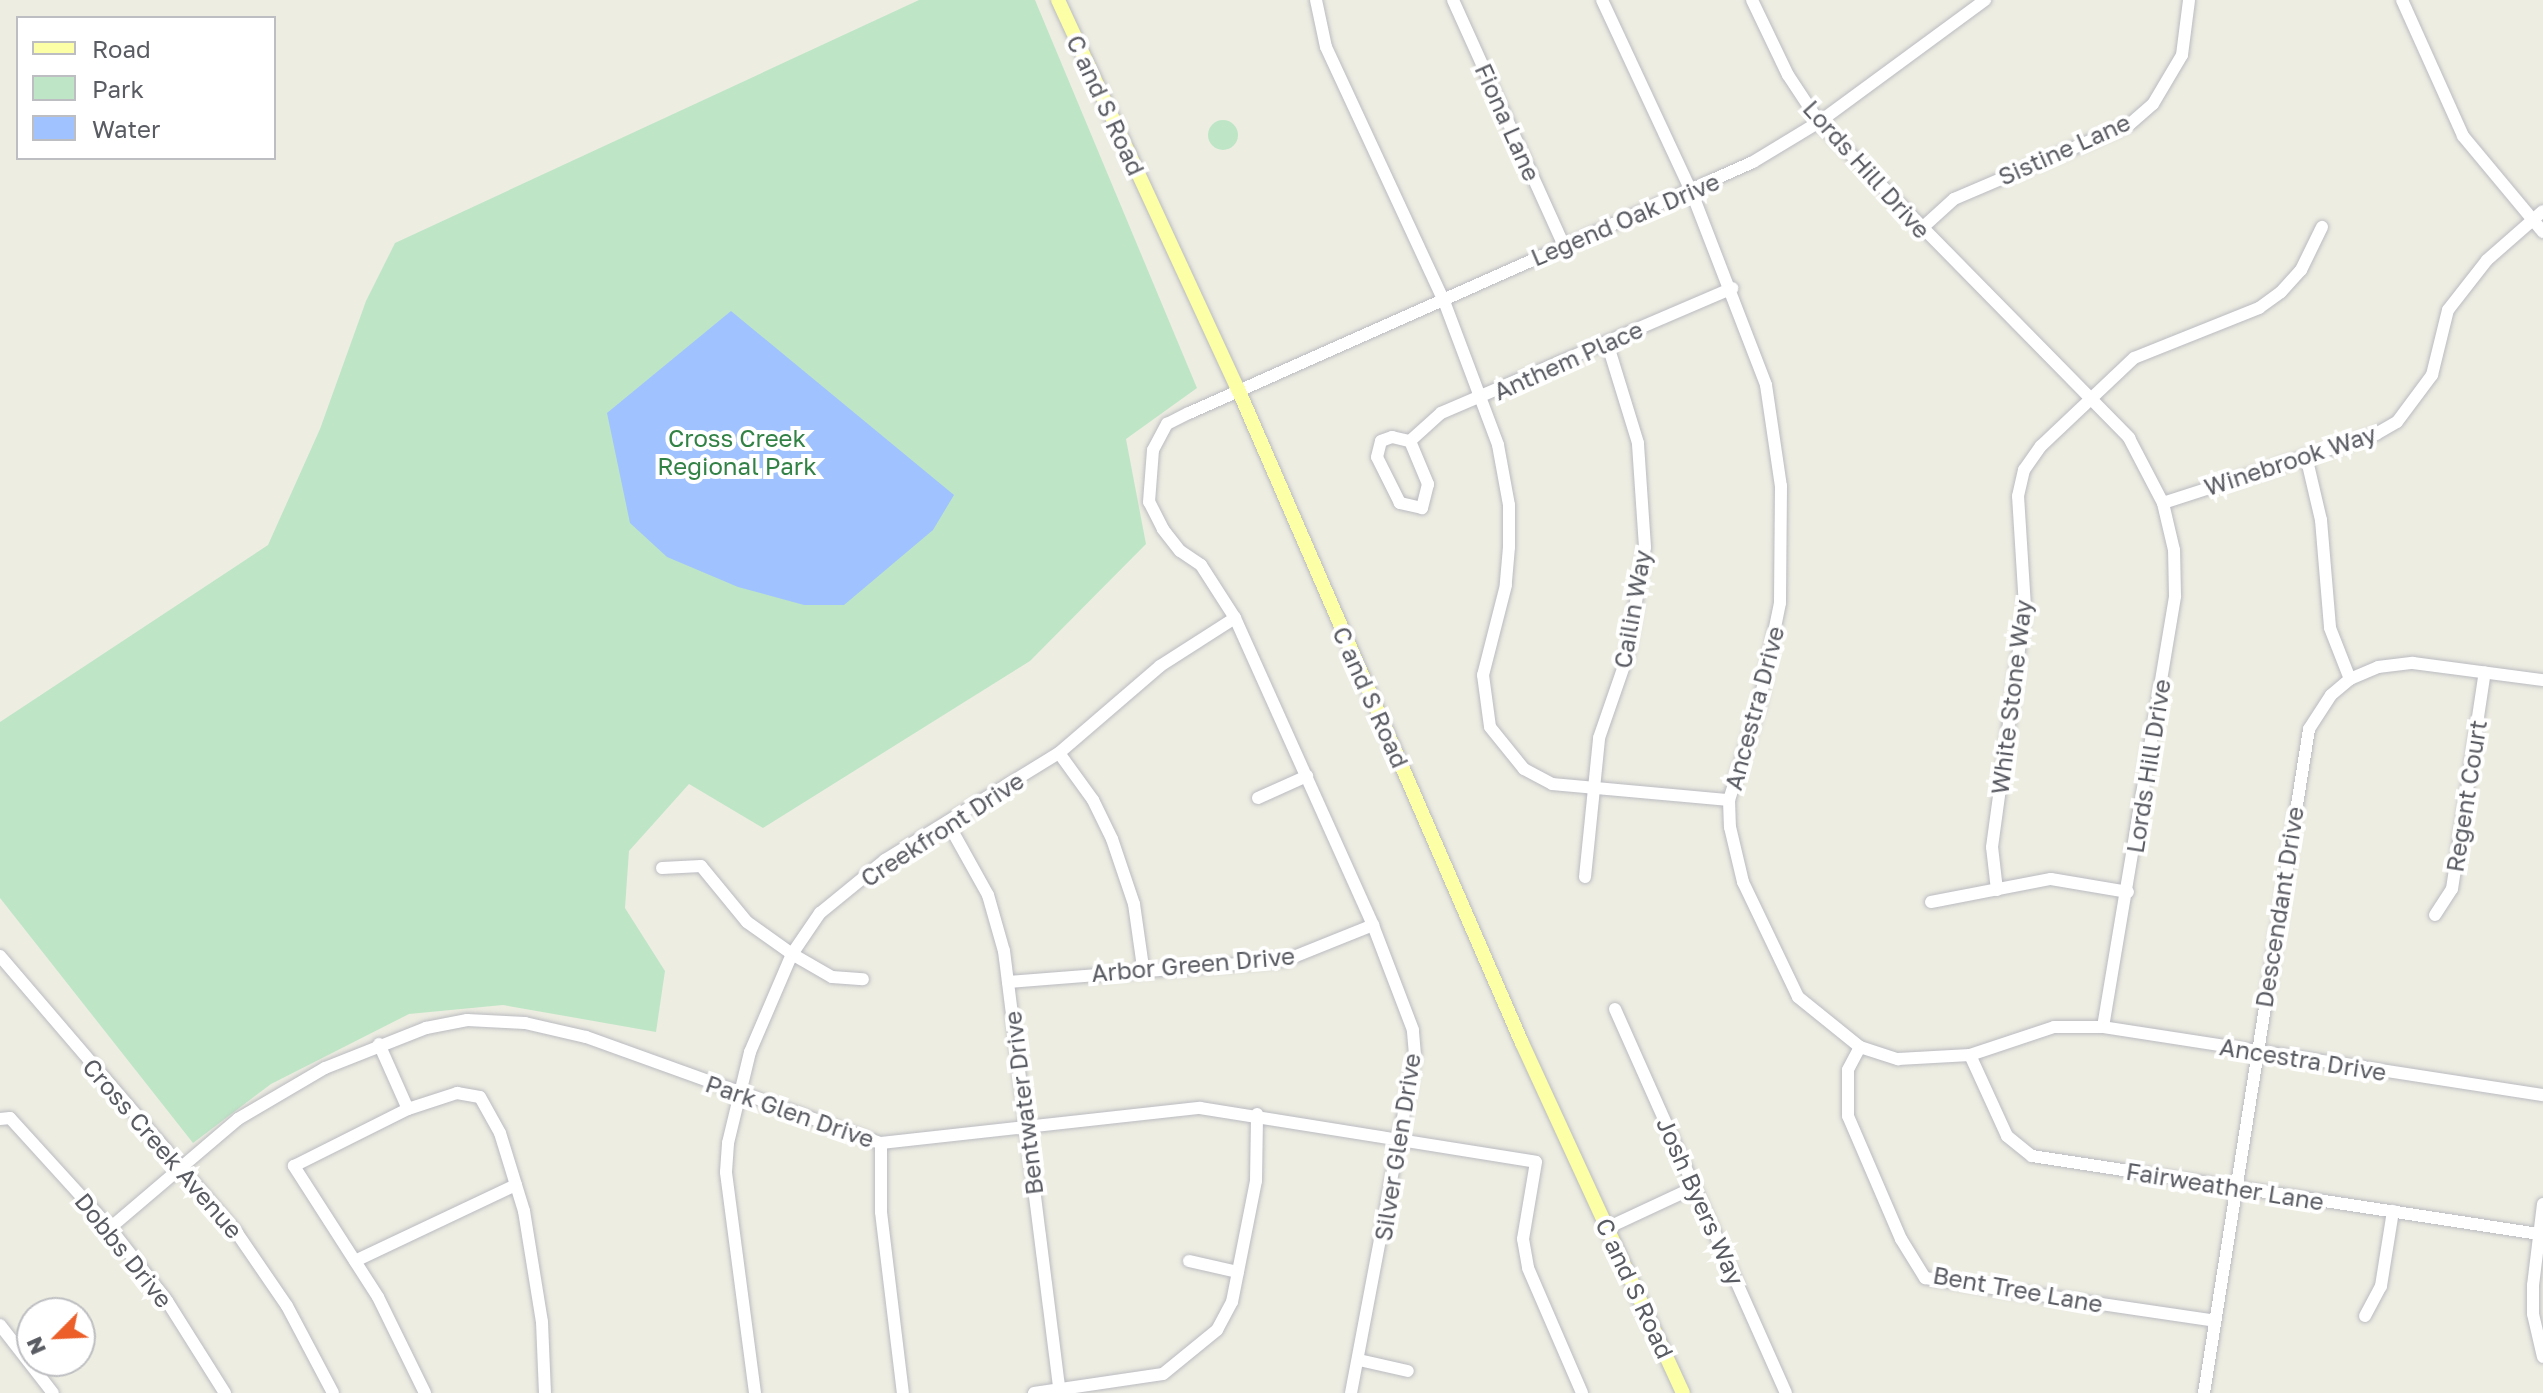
<!DOCTYPE html>
<style>
body{margin:0}
#map{position:relative;width:2543px;height:1393px;overflow:hidden;background:#eeede2;font-family:"Golos Text",sans-serif}
div>[style]{position:absolute}
.green>*{inset:0;background:#bee6c6}
.round{border-radius:50%}
.water>*{inset:0;background:#a0c3ff}
.roads{filter:drop-shadow(0 0 2px #babbc1) drop-shadow(0 0 2px #babbc1)}
.minor>*{height:12px;margin:-6px;padding:0 6px;transform-origin:6px;border-radius:6px;background:#fff}
.major>*{height:14px;margin:-7px;padding:0 7px;transform-origin:7px;border-radius:7px;background:#fcffa5}
span{translate:-50% -50%;white-space:nowrap;text-align:center;line-height:1.15;-webkit-text-stroke:8px #fff;paint-order:stroke}
.street-label{font-size:24px;color:#5a5c63}
.park-label{font-size:24px;color:#328246}
.legend{position:absolute;left:16px;top:16px;width:260px;height:144px;box-sizing:border-box;background:#fff;border:2px solid #bdbec1;margin:0;padding:10px 14px;list-style:none;font-size:24px;color:#5a5c63}
.legend li{display:flex;align-items:center;gap:16px;height:40px}
.legend b{width:40px;border:2px solid #bdbec1}
.north{position:absolute;left:16px;top:1297px;width:80px;height:80px;box-sizing:border-box;background:#fff;border:2px solid #bdbec1;border-radius:50%;rotate:246deg;font-size:22px;font-weight:700;line-height:32px;text-align:center;color:#5a5c63}
.north::after{content:'';display:block;margin:auto;width:28px;height:36px;background:#ec5f29;clip-path:polygon(50% 0,100% 100%,50% 72%,0 100%)}
</style>
<div id="map">
<div class="green">
<i style="clip-path:polygon(919px 0,1035px 0,1197px 388px,1126px 439px,1146px 544px,1030px 661px,763px 828px,689px 784px,629px 851px,625px 908px,665px 971px,656px 1032px,503px 1005px,409px 1014px,271px 1084px,193px 1143px,0 898px,0 722px,268px 545px,320px 429px,366px 301px,395px 243px)"></i>
<i class="round" style="left:1208px;top:120px;width:30px;height:30px"></i>
</div>
<div class="water">
<i style="clip-path:polygon(731px 311px,954px 495px,933px 530px,844px 605px,804px 605px,738px 587px,667px 557px,630px 523px,607px 413px)"></i>
</div>
<div class="roads">
<div class="minor">
<i style="left:1316px;top:0;width:48px;rotate:78deg"></i>
<i style="left:1326px;top:47px;width:280px;rotate:65.1deg"></i>
<i style="left:1444px;top:301px;width:154px;rotate:69.4deg"></i>
<i style="left:1498px;top:445px;width:61px;rotate:79.6deg"></i>
<i style="left:1509px;top:505px;width:42px;rotate:90deg"></i>
<i style="left:1509px;top:547px;width:38px;rotate:95deg"></i>
<i style="left:1506px;top:585px;width:93px;rotate:104.3deg"></i>
<i style="left:1483px;top:675px;width:52px;rotate:82.3deg"></i>
<i style="left:1490px;top:727px;width:54px;rotate:51deg"></i>
<i style="left:1524px;top:769px;width:32px;rotate:28deg"></i>
<i style="left:1552px;top:784px;width:178px;rotate:5.2deg"></i>
<i style="left:1453px;top:0;width:268px;rotate:65.7deg"></i>
<i style="left:1602px;top:0;width:213px;rotate:65deg"></i>
<i style="left:1692px;top:193px;width:206px;rotate:68.9deg"></i>
<i style="left:1766px;top:385px;width:102px;rotate:81.6deg"></i>
<i style="left:1781px;top:486px;width:117px;rotate:90.5deg"></i>
<i style="left:1780px;top:603px;width:104px;rotate:101.6deg"></i>
<i style="left:1759px;top:705px;width:100px;rotate:107.5deg"></i>
<i style="left:1729px;top:800px;width:27px;rotate:88deg"></i>
<i style="left:1730px;top:827px;width:57px;rotate:76.7deg"></i>
<i style="left:1743px;top:882px;width:127px;rotate:64.4deg"></i>
<i style="left:1798px;top:997px;width:80px;rotate:38.9deg"></i>
<i style="left:1860px;top:1047px;width:40px;rotate:18deg"></i>
<i style="left:1898px;top:1059px;width:72px;rotate:-3.2deg"></i>
<i style="left:1970px;top:1055px;width:89px;rotate:-18.4deg"></i>
<i style="left:2054px;top:1027px;width:49px"></i>
<i style="left:2103px;top:1027px;width:445px;rotate:8.8deg"></i>
<i style="left:1752px;top:0;width:83px;rotate:64.4deg"></i>
<i style="left:1788px;top:75px;width:56px;rotate:56.6deg"></i>
<i style="left:1819px;top:122px;width:443px;rotate:45.5deg"></i>
<i style="left:2129px;top:438px;width:73px;rotate:62.4deg"></i>
<i style="left:2163px;top:503px;width:224px;rotate:-17.9deg"></i>
<i style="left:2376px;top:434px;width:24px;rotate:-30deg"></i>
<i style="left:2397px;top:422px;width:59px;rotate:-53.3deg"></i>
<i style="left:2432px;top:375px;width:67px;rotate:-76.2deg"></i>
<i style="left:2448px;top:310px;width:63px;rotate:-52deg"></i>
<i style="left:2487px;top:260px;width:74px;rotate:-41.2deg"></i>
<i style="left:2402px;top:0;width:149px;rotate:65.8deg"></i>
<i style="left:2463px;top:136px;width:125px;rotate:50.2deg"></i>
<i style="left:1921px;top:229px;width:45px;rotate:-42.3deg"></i>
<i style="left:1954px;top:199px;width:191px;rotate:-23.1deg"></i>
<i style="left:2130px;top:124px;width:30px;rotate:-41deg"></i>
<i style="left:2153px;top:104px;width:57px;rotate:-59.4deg"></i>
<i style="left:2182px;top:55px;width:55px;rotate:-82.7deg"></i>
<i style="left:1410px;top:441px;width:47px;rotate:67.3deg"></i>
<i style="left:1428px;top:484px;width:25px;rotate:104deg"></i>
<i style="left:1422px;top:508px;width:23px;rotate:-167deg"></i>
<i style="left:1400px;top:503px;width:51px;rotate:-116.6deg"></i>
<i style="left:1377px;top:457px;width:16px;rotate:-76deg"></i>
<i style="left:1381px;top:441px;width:12px;rotate:-20deg"></i>
<i style="left:1392px;top:437px;width:18px;rotate:13deg"></i>
<i style="left:1410px;top:441px;width:42px;rotate:-42.1deg"></i>
<i style="left:1441px;top:413px;width:317px;rotate:-23.2deg"></i>
<i style="left:2306px;top:456px;width:66px;rotate:76.8deg"></i>
<i style="left:2321px;top:520px;width:108px;rotate:85.2deg"></i>
<i style="left:2330px;top:628px;width:55px;rotate:68.6deg"></i>
<i style="left:1059px;top:753px;width:58px;rotate:54.1deg"></i>
<i style="left:1093px;top:800px;width:43px;rotate:64deg"></i>
<i style="left:1112px;top:839px;width:69px;rotate:71.3deg"></i>
<i style="left:1134px;top:904px;width:64px;rotate:81.9deg"></i>
<i style="left:1258px;top:798px;width:54px;rotate:-24.2deg"></i>
<i style="left:949px;top:825px;width:80px;rotate:60.9deg"></i>
<i style="left:988px;top:895px;width:58px;rotate:74.1deg"></i>
<i style="left:1004px;top:951px;width:446px;rotate:82.8deg"></i>
<i style="left:662px;top:868px;width:39px;rotate:-3deg"></i>
<i style="left:701px;top:866px;width:72px;rotate:50.6deg"></i>
<i style="left:747px;top:922px;width:55px;rotate:35.4deg"></i>
<i style="left:792px;top:954px;width:46px;rotate:29.9deg"></i>
<i style="left:832px;top:977px;width:31px;rotate:4deg"></i>
<i style="left:1585px;top:877px;width:140px;rotate:-84.2deg"></i>
<i style="left:1599px;top:738px;width:86px;rotate:-70.9deg"></i>
<i style="left:1627px;top:657px;width:111px;rotate:-80.7deg"></i>
<i style="left:1645px;top:547px;width:104px;rotate:-93.9deg"></i>
<i style="left:1638px;top:443px;width:106px;rotate:-107.1deg"></i>
<i style="left:1997px;top:890px;width:43px;rotate:-96.6deg"></i>
<i style="left:1992px;top:847px;width:242px;rotate:-82.2deg"></i>
<i style="left:2025px;top:607px;width:111px;rotate:-93.6deg"></i>
<i style="left:2018px;top:496px;width:27px;rotate:-77deg"></i>
<i style="left:2024px;top:470px;width:29px;rotate:-55deg"></i>
<i style="left:2041px;top:446px;width:128px;rotate:-43.4deg"></i>
<i style="left:2134px;top:358px;width:135px;rotate:-21.8deg"></i>
<i style="left:2259px;top:308px;width:27px;rotate:-36deg"></i>
<i style="left:2281px;top:292px;width:30px;rotate:-48deg"></i>
<i style="left:2301px;top:270px;width:48px;rotate:-64deg"></i>
<i style="left:1931px;top:902px;width:122px;rotate:-10.9deg"></i>
<i style="left:2051px;top:879px;width:78px;rotate:9.6deg"></i>
<i style="left:2435px;top:915px;width:31px;rotate:-57deg"></i>
<i style="left:2452px;top:889px;width:219px;rotate:-81.4deg"></i>
<i style="left:0;top:956px;width:365px;rotate:49.4deg"></i>
<i style="left:237px;top:1233px;width:88px;rotate:55.6deg"></i>
<i style="left:287px;top:1306px;width:98px;rotate:62.1deg"></i>
<i style="left:1008px;top:982px;width:279px;rotate:-4.5deg"></i>
<i style="left:1286px;top:960px;width:94px;rotate:-21.9deg"></i>
<i style="left:1615px;top:1009px;width:420px;rotate:66deg"></i>
<i style="left:2103px;top:1027px;width:437px;rotate:-80.5deg"></i>
<i style="left:2175px;top:596px;width:46px;rotate:-91.2deg"></i>
<i style="left:2174px;top:550px;width:48px;rotate:-103.2deg"></i>
<i style="left:379px;top:1044px;width:71px;rotate:66deg"></i>
<i style="left:1860px;top:1047px;width:26px;rotate:118deg"></i>
<i style="left:1848px;top:1070px;width:46px;rotate:90deg"></i>
<i style="left:1848px;top:1116px;width:134px;rotate:66.7deg"></i>
<i style="left:1901px;top:1239px;width:46px;rotate:58.4deg"></i>
<i style="left:1925px;top:1278px;width:293px;rotate:8.4deg"></i>
<i style="left:1970px;top:1055px;width:89px;rotate:65.4deg"></i>
<i style="left:2007px;top:1136px;width:32px;rotate:39deg"></i>
<i style="left:2032px;top:1156px;width:513px;rotate:8.75deg"></i>
<i style="left:0;top:1119px;width:10px;rotate:-6deg"></i>
<i style="left:10px;top:1118px;width:149px;rotate:47.7deg"></i>
<i style="left:110px;top:1228px;width:93px;rotate:52deg"></i>
<i style="left:167px;top:1301px;width:109px;rotate:57.8deg"></i>
<i style="left:881px;top:1143px;width:69px;rotate:90deg"></i>
<i style="left:881px;top:1212px;width:182px;rotate:83.1deg"></i>
<i style="left:2543px;top:1204px;width:82px;rotate:97deg"></i>
<i style="left:2533px;top:1285px;width:29px;rotate:90deg"></i>
<i style="left:2533px;top:1314px;width:44px;rotate:76.9deg"></i>
<i style="left:110px;top:1228px;width:168px;rotate:-40.4deg"></i>
<i style="left:238px;top:1119px;width:101px;rotate:-30.4deg"></i>
<i style="left:325px;top:1068px;width:109px;rotate:-21.6deg"></i>
<i style="left:426px;top:1028px;width:42px;rotate:-11deg"></i>
<i style="left:467px;top:1020px;width:58px;rotate:3deg"></i>
<i style="left:525px;top:1023px;width:63px;rotate:12.9deg"></i>
<i style="left:586px;top:1037px;width:313px;rotate:19.8deg"></i>
<i style="left:881px;top:1143px;width:321px;rotate:-6.3deg"></i>
<i style="left:1200px;top:1108px;width:340px;rotate:9.1deg"></i>
<i style="left:1536px;top:1162px;width:78px;rotate:99.6deg"></i>
<i style="left:1523px;top:1239px;width:29px;rotate:80deg"></i>
<i style="left:1528px;top:1268px;width:136px;rotate:66.6deg"></i>
<i style="left:1607px;top:1228px;width:97px;rotate:-25deg"></i>
<i style="left:355px;top:1261px;width:178px;rotate:-25.3deg"></i>
<i style="left:1189px;top:1261px;width:50px;rotate:12.7deg"></i>
<i style="left:2365px;top:1316px;width:34px;rotate:-62deg"></i>
<i style="left:2381px;top:1286px;width:76px;rotate:-80.9deg"></i>
<i style="left:0;top:1325px;width:86px;rotate:52.1deg"></i>
<i style="left:1359px;top:1360px;width:50px;rotate:12.7deg"></i>
<i style="left:425px;top:1393px;width:107px;rotate:-116.1deg"></i>
<i style="left:378px;top:1297px;width:156px;rotate:-122.7deg"></i>
<i style="left:294px;top:1166px;width:127px;rotate:-26.6deg"></i>
<i style="left:408px;top:1109px;width:52px;rotate:-18.1deg"></i>
<i style="left:457px;top:1093px;width:23px;rotate:10deg"></i>
<i style="left:480px;top:1097px;width:41px;rotate:60.9deg"></i>
<i style="left:500px;top:1133px;width:82px;rotate:72.9deg"></i>
<i style="left:524px;top:1211px;width:112px;rotate:80.8deg"></i>
<i style="left:542px;top:1322px;width:71px;rotate:87.6deg"></i>
<i style="left:755px;top:1393px;width:223px;rotate:-97.5deg"></i>
<i style="left:726px;top:1172px;width:29px;rotate:-86deg"></i>
<i style="left:728px;top:1143px;width:94px;rotate:-76.4deg"></i>
<i style="left:750px;top:1052px;width:107px;rotate:-66.8deg"></i>
<i style="left:792px;top:954px;width:50px;rotate:-55.7deg"></i>
<i style="left:820px;top:913px;width:84px;rotate:-39.2deg"></i>
<i style="left:885px;top:860px;width:204px;rotate:-31.6deg"></i>
<i style="left:1059px;top:753px;width:133px;rotate:-40.7deg"></i>
<i style="left:1160px;top:666px;width:89px;rotate:-32.6deg"></i>
<i style="left:1034px;top:1393px;width:130px;rotate:-8.4deg"></i>
<i style="left:1163px;top:1374px;width:70px;rotate:-39.2deg"></i>
<i style="left:1217px;top:1330px;width:32px;rotate:-62deg"></i>
<i style="left:1232px;top:1302px;width:123px;rotate:-78.8deg"></i>
<i style="left:1256px;top:1181px;width:67px;rotate:-89.1deg"></i>
<i style="left:1351px;top:1393px;width:344px;rotate:-79.3deg"></i>
<i style="left:1415px;top:1055px;width:25px;rotate:-95deg"></i>
<i style="left:1413px;top:1030px;width:112px;rotate:-110.9deg"></i>
<i style="left:1373px;top:925px;width:337px;rotate:-114.2deg"></i>
<i style="left:1235px;top:618px;width:63px;rotate:-122.7deg"></i>
<i style="left:1201px;top:565px;width:25px;rotate:-146deg"></i>
<i style="left:1180px;top:551px;width:28px;rotate:-128deg"></i>
<i style="left:1163px;top:529px;width:30px;rotate:-117deg"></i>
<i style="left:1149px;top:502px;width:52px;rotate:-85.6deg"></i>
<i style="left:1153px;top:450px;width:30px;rotate:-62deg"></i>
<i style="left:1167px;top:424px;width:25px;rotate:-27deg"></i>
<i style="left:1189px;top:413px;width:617px;rotate:-23.99deg"></i>
<i style="left:1753px;top:162px;width:77px;rotate:-31.2deg"></i>
<i style="left:1819px;top:122px;width:206px;rotate:-36.3deg"></i>
<i style="left:2204px;top:1393px;width:672px;rotate:-81.01deg"></i>
<i style="left:2309px;top:729px;width:40px;rotate:-57.1deg"></i>
<i style="left:2331px;top:695px;width:25px;rotate:-40deg"></i>
<i style="left:2350px;top:679px;width:30px;rotate:-23deg"></i>
<i style="left:2378px;top:667px;width:35px;rotate:-7deg"></i>
<i style="left:2413px;top:663px;width:131px;rotate:7.5deg"></i>
</div>
<div class="major">
<i style="left:1058px;top:0;width:429px;rotate:65.2deg"></i>
<i style="left:1238px;top:389px;width:713px;rotate:66.53deg"></i>
<i style="left:1522px;top:1043px;width:385px;rotate:65.3deg"></i>
</div>
</div>
<div class="street-label">
<span style="left:1106px;top:105px;rotate:65deg">C and S Road</span>
<span style="left:1508px;top:122px;rotate:66deg">Fiona Lane</span>
<span style="left:2064px;top:149px;rotate:-24deg">Sistine Lane</span>
<span style="left:1867px;top:169px;rotate:48deg">Lords Hill Drive</span>
<span style="left:1625px;top:219px;rotate:-23deg">Legend Oak Drive</span>
<span style="left:1568px;top:360px;rotate:-24deg">Anthem Place</span>
<span style="left:2290px;top:460px;rotate:-18deg">Winebrook Way</span>
<span style="left:1632px;top:609px;rotate:-80deg">Cailin Way</span>
<span style="left:1371px;top:697px;rotate:66deg">C and S Road</span>
<span style="left:2011px;top:697px;rotate:-83deg">White Stone Way</span>
<span style="left:1754px;top:708px;rotate:-75deg">Ancestra Drive</span>
<span style="left:2148px;top:766px;rotate:-81deg">Lords Hill Drive</span>
<span style="left:2466px;top:796px;rotate:-81deg">Regent Court</span>
<span style="left:942px;top:829px;rotate:-33deg">Creekfront Drive</span>
<span style="left:2279px;top:907px;rotate:-81deg">Descendant Drive</span>
<span style="left:1193px;top:964px;rotate:-5deg">Arbor Green Drive</span>
<span style="left:2303px;top:1059px;rotate:9deg">Ancestra Drive</span>
<span style="left:1023px;top:1103px;rotate:-97deg">Bentwater Drive</span>
<span style="left:790px;top:1111px;rotate:19deg">Park Glen Drive</span>
<span style="left:1397px;top:1147px;rotate:-81deg">Silver Glen Drive</span>
<span style="left:163px;top:1148px;rotate:49deg">Cross Creek Avenue</span>
<span style="left:2225px;top:1186px;rotate:9deg">Fairweather Lane</span>
<span style="left:1701px;top:1201px;rotate:66deg">Josh Byers Way</span>
<span style="left:124px;top:1250px;rotate:51deg">Dobbs Drive</span>
<span style="left:1635px;top:1288px;rotate:65deg">C and S Road</span>
<span style="left:2018px;top:1289px;rotate:10deg">Bent Tree Lane</span>
</div>
<div class="park-label">
<span style="left:737px;top:452px">Cross Creek<br>Regional Park</span>
</div>
<ul class="legend">
<li><b style="height:10px;background:#fcffa5"></b>Road</li>
<li><b style="height:22px;background:#bee6c6"></b>Park</li>
<li><b style="height:22px;background:#a0c3ff"></b>Water</li>
</ul>
<div class="north">N</div>
</div>
